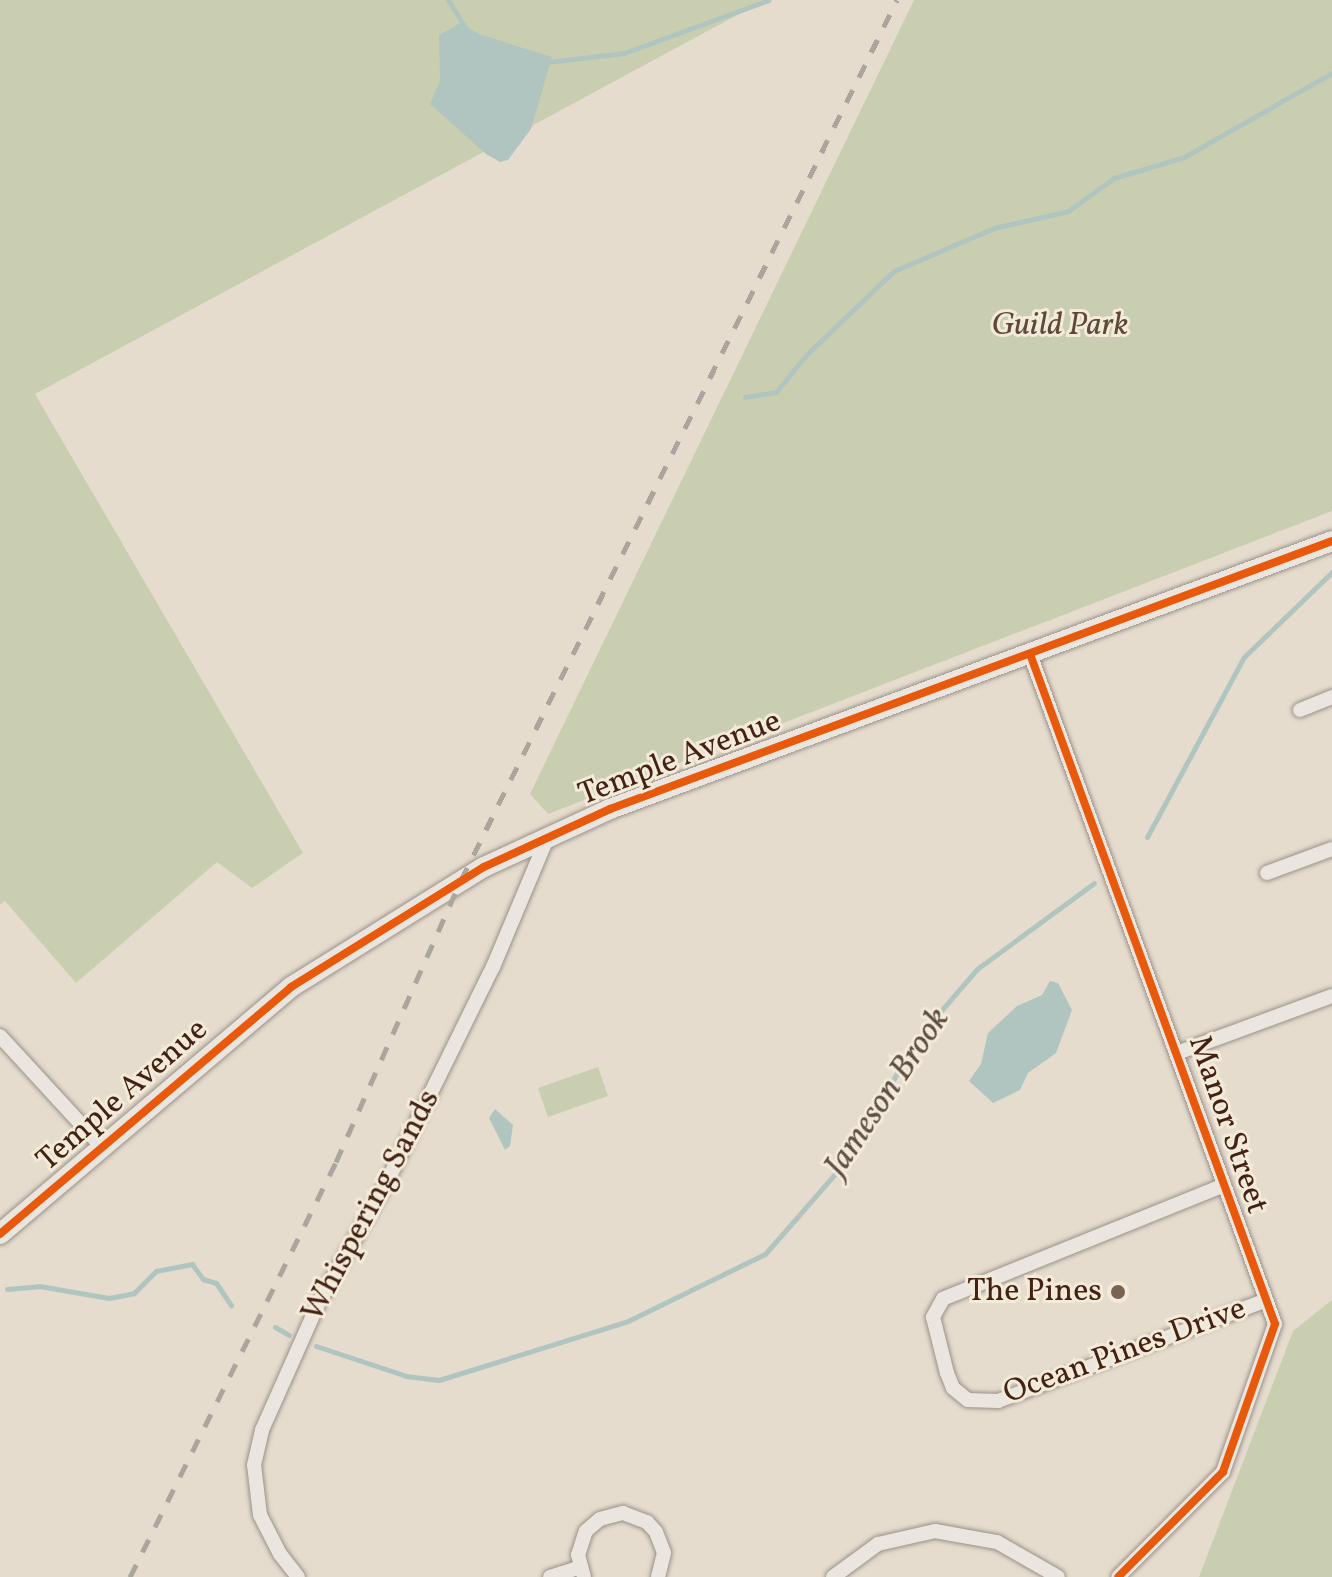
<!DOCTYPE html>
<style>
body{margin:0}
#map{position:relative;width:1332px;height:1577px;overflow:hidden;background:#e5dcce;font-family:Vollkorn,serif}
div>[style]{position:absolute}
.green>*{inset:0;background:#caceb0}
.water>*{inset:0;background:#b1c5c0}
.stream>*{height:5px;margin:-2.5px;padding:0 2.5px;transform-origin:2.5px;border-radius:2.5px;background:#b1c5c0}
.roads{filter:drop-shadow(0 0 2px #9b9188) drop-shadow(0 0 2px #9b9188)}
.street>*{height:14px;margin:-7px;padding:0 7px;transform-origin:7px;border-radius:7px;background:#eae6df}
.secondary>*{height:20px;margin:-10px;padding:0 10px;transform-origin:10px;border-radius:10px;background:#eae6df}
.rail>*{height:5px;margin-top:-2.5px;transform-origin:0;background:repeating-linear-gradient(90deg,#aba59e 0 14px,transparent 0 28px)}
.cycleway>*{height:8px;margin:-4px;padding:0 4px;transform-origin:4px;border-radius:4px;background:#e8590c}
.dots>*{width:22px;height:22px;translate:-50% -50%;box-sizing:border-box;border:4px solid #f4ead9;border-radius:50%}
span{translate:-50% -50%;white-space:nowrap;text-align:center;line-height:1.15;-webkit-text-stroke:6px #f4ead9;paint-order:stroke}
.park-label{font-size:32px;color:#5e4a34;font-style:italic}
.street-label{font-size:32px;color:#422212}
.poi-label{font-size:32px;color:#422212}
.right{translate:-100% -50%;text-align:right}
.water-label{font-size:34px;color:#5d5044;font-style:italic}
</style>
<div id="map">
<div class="green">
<i style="clip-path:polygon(0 0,765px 0,35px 394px,303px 853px,252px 888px,217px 862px,76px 983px,5px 901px,0 905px)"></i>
<i style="clip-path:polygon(914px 0,1332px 0,1332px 511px,548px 814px,530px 794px)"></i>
<i style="clip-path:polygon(598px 1067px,608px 1096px,548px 1117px,538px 1088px)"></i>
<i style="clip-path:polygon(1332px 1300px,1332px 1577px,1199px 1577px,1293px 1331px)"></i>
</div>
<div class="water">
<i style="clip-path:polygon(460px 23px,479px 34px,552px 57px,531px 129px,508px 160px,500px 162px,486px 154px,430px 104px,440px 81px,439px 35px)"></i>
<i style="clip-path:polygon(1050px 981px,1058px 983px,1072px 1010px,1056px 1053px,1028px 1073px,1020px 1090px,993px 1103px,969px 1081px,981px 1064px,988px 1033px,1017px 1006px,1042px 995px)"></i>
<i style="clip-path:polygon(495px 1109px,513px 1125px,510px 1146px,505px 1150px,489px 1118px)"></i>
</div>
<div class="stream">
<i style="left:448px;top:0;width:34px;rotate:58deg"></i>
<i style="left:547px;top:62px;width:78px;rotate:-6.7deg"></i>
<i style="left:624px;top:53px;width:154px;rotate:-20.1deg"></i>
<i style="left:745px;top:397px;width:31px;rotate:-9deg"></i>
<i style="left:776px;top:392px;width:49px;rotate:-50.8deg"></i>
<i style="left:807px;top:354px;width:120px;rotate:-43.7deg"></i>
<i style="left:894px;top:271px;width:109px;rotate:-23.3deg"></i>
<i style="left:994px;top:228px;width:76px;rotate:-12.9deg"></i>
<i style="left:1068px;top:211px;width:57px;rotate:-35.7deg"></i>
<i style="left:1114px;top:178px;width:73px;rotate:-16.7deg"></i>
<i style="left:1184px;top:157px;width:170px;rotate:-29.6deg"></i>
<i style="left:1147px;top:837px;width:204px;rotate:-61.7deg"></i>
<i style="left:1244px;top:657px;width:122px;rotate:-44deg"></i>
<i style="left:7px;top:1289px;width:32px;rotate:-5deg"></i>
<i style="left:39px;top:1286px;width:71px;rotate:9.7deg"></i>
<i style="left:109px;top:1298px;width:25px;rotate:-11deg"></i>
<i style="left:134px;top:1293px;width:31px;rotate:-45deg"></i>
<i style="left:156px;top:1271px;width:37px;rotate:-11deg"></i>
<i style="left:192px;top:1264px;width:19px;rotate:54deg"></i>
<i style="left:203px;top:1279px;width:14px;rotate:17deg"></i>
<i style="left:216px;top:1283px;width:27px;rotate:56deg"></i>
<i style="left:275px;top:1327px;width:16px;rotate:30deg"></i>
<i style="left:316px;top:1346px;width:95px;rotate:18.4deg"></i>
<i style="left:406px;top:1376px;width:33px;rotate:7deg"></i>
<i style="left:439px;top:1380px;width:198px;rotate:-17.3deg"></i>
<i style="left:628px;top:1321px;width:153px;rotate:-26.1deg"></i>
<i style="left:765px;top:1254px;width:134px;rotate:-48.9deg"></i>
<i style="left:853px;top:1153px;width:127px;rotate:-61.2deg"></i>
<i style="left:914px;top:1042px;width:96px;rotate:-49.2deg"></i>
<i style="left:977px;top:969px;width:145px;rotate:-36.3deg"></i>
</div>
<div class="roads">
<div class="street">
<i style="left:1030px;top:654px;width:713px;rotate:69.91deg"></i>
<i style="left:1275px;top:1324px;width:157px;rotate:109.4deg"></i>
<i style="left:1223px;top:1472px;width:148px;rotate:135deg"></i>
<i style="left:1300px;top:710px;width:35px;rotate:-22deg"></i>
<i style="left:1267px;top:873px;width:69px;rotate:-20.3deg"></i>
<i style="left:0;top:1036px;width:151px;rotate:47.4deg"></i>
<i style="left:1177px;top:1053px;width:165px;rotate:-20.2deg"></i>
<i style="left:1222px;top:1186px;width:301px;rotate:158deg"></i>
<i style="left:943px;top:1299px;width:21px;rotate:119deg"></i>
<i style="left:933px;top:1317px;width:58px;rotate:76deg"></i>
<i style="left:947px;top:1373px;width:16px;rotate:68deg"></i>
<i style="left:953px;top:1388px;width:19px;rotate:39deg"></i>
<i style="left:968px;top:1400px;width:30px;rotate:2deg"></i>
<i style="left:998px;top:1401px;width:286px;rotate:-20.6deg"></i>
<i style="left:298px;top:1577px;width:29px;rotate:-128deg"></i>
<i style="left:280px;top:1554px;width:44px;rotate:-117.1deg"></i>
<i style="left:260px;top:1515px;width:50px;rotate:-96.8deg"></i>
<i style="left:254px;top:1465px;width:36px;rotate:-77deg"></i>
<i style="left:262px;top:1430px;width:138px;rotate:-66deg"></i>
<i style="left:318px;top:1304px;width:138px;rotate:-60.5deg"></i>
<i style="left:386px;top:1184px;width:242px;rotate:-63.8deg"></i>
<i style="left:493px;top:967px;width:142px;rotate:-67.2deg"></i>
<i style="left:550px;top:1577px;width:32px;rotate:-18deg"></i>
<i style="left:584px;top:1577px;width:23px;rotate:-105deg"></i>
<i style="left:578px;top:1555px;width:25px;rotate:-72deg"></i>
<i style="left:586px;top:1531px;width:18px;rotate:-41deg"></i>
<i style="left:600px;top:1519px;width:24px;rotate:-15deg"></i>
<i style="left:623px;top:1513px;width:26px;rotate:21deg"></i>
<i style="left:647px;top:1522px;width:13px;rotate:48deg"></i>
<i style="left:656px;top:1532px;width:22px;rotate:69deg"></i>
<i style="left:664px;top:1553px;width:25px;rotate:104deg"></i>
<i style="left:833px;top:1577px;width:56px;rotate:-36.3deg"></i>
<i style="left:878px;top:1544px;width:58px;rotate:-12.8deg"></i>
<i style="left:935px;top:1531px;width:63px;rotate:10.1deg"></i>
<i style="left:997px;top:1542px;width:70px;rotate:29.8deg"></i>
</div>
<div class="secondary">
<i style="left:0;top:1234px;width:382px;rotate:-40.3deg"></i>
<i style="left:291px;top:987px;width:227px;rotate:-31.9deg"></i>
<i style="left:484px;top:867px;width:139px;rotate:-24.7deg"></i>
<i style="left:610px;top:809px;width:770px;rotate:-20.36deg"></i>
</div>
</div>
<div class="rail">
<i style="left:130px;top:1577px;width:463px;rotate:-63.6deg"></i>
<i style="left:336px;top:1162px;width:308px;rotate:-66.1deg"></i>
<i style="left:461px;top:880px;width:982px;rotate:-63.64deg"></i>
</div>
<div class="cycleway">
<i style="left:1030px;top:654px;width:713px;rotate:69.91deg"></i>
<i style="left:1275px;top:1324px;width:157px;rotate:109.4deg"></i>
<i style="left:1223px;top:1472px;width:148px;rotate:135deg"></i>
<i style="left:0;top:1234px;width:382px;rotate:-40.3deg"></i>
<i style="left:291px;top:987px;width:227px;rotate:-31.9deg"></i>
<i style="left:484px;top:867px;width:139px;rotate:-24.7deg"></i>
<i style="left:610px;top:809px;width:770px;rotate:-20.36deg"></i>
</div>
<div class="dots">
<i style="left:1118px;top:1292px;background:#7b6354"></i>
</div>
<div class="park-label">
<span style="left:1060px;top:326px">Guild Park</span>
</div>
<div class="street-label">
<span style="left:680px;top:759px;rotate:-21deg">Temple Avenue</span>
<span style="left:123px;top:1096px;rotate:-41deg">Temple Avenue</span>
<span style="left:1227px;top:1125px;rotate:71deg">Manor Street</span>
<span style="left:372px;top:1206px;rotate:-62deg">Whispering Sands</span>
<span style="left:1125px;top:1352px;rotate:-20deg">Ocean Pines Drive</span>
</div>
<div class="poi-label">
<span class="right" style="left:1102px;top:1292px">The Pines</span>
</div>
<div class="water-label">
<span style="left:888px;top:1093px;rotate:-56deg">Jameson Brook</span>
</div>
</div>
